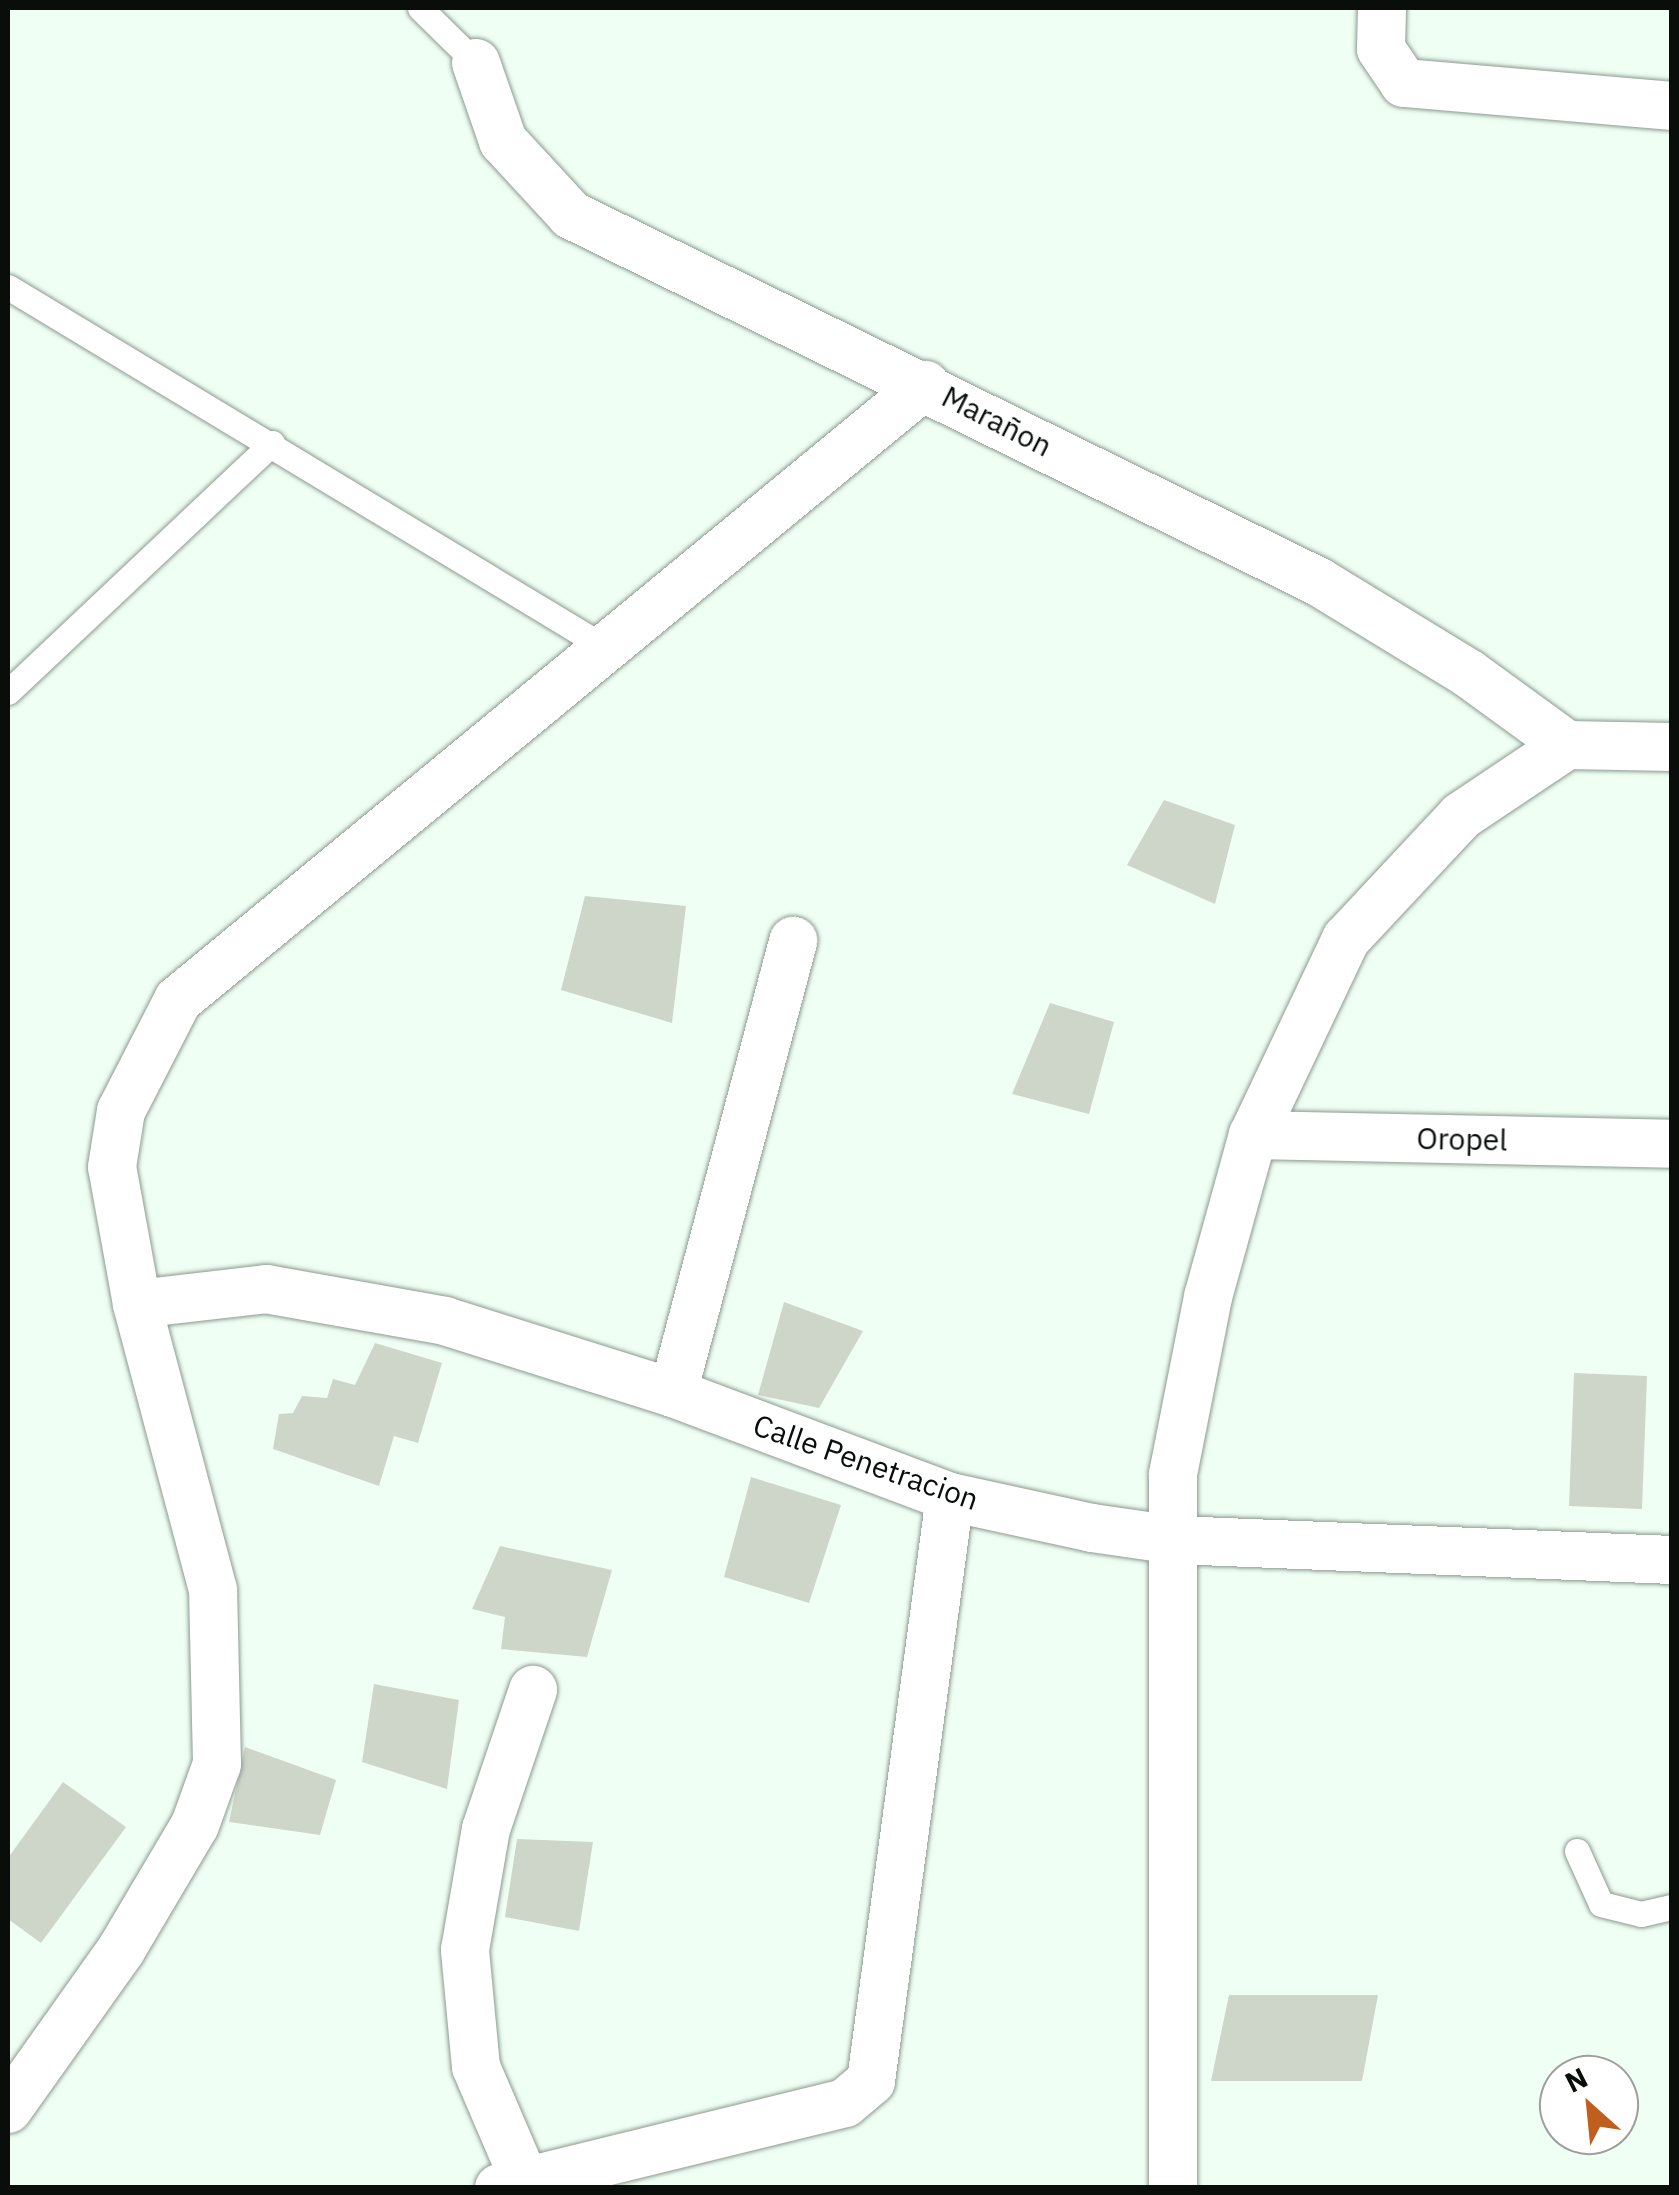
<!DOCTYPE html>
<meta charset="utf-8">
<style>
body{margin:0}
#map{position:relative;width:1679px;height:2195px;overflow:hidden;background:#f0fff4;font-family:"IBM Plex Sans",sans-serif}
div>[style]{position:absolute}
.building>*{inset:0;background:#cdd6c8}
.roads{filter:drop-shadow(0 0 2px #8c9a90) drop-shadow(0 0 2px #8c9a90)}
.lane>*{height:25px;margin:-12.5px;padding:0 12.5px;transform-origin:12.5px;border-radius:12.5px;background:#fff}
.street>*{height:48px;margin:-24px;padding:0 24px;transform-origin:24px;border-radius:24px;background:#fff}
span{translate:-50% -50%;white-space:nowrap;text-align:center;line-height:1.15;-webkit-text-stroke:8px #fff;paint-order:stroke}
.street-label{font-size:30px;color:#090e0b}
.frame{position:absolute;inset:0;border:10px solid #090e0b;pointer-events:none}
.north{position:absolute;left:1539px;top:2055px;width:100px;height:100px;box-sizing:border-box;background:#fff;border:2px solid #9d9f9d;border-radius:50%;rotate:333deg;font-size:28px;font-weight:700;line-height:40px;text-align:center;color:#090e0b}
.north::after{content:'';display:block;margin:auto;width:35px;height:45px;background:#c05f1d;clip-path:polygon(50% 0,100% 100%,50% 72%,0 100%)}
</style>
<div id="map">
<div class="building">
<i style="clip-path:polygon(1164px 800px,1235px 825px,1215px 904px,1127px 865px)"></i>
<i style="clip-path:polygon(585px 896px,686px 906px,672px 1023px,561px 990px)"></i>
<i style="clip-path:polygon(1050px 1003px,1114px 1022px,1089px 1114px,1012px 1094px)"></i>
<i style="clip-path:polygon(784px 1302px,863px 1331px,819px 1408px,758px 1395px)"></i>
<i style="clip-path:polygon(375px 1343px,442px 1363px,418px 1443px,394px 1436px,379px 1486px,273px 1449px,279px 1414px,293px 1413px,302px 1396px,327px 1398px,333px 1379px,355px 1385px)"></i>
<i style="clip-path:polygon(1574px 1373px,1647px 1376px,1642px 1509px,1569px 1506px)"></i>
<i style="clip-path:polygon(751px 1477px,841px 1505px,809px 1603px,724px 1577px)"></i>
<i style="clip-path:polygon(500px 1546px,612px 1570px,587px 1657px,501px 1649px,505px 1617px,472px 1609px)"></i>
<i style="clip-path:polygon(374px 1684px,459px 1700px,447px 1789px,362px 1762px)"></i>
<i style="clip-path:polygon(245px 1747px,336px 1780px,320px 1835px,229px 1822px)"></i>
<i style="clip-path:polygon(63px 1782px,126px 1827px,41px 1943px,8px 1919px,8px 1858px)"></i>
<i style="clip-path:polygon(517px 1839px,593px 1842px,579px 1931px,505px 1917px)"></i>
<i style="clip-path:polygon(1229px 1995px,1378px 1995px,1362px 2081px,1211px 2081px)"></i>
</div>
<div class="roads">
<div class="lane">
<i style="left:420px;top:8px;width:78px;rotate:44.5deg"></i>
<i style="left:8px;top:287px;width:699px;rotate:31.12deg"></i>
<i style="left:8px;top:692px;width:363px;rotate:-43.3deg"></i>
<i style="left:1577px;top:1851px;width:58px;rotate:65.6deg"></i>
<i style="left:1601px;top:1904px;width:41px;rotate:14deg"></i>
<i style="left:1641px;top:1914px;width:32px;rotate:-13deg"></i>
</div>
<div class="street">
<i style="left:1382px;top:8px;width:41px;rotate:91.4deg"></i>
<i style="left:1381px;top:49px;width:41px;rotate:55.9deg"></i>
<i style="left:1404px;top:83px;width:269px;rotate:4.9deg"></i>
<i style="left:476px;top:63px;width:83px;rotate:70.9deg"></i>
<i style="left:503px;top:141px;width:100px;rotate:47.4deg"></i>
<i style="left:571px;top:215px;width:833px;rotate:26.13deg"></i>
<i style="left:1319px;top:582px;width:175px;rotate:31.4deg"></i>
<i style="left:1468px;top:673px;width:122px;rotate:36deg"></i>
<i style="left:1567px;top:745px;width:105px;rotate:1.1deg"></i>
<i style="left:1253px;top:1135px;width:419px;rotate:1.2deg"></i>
<i style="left:137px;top:1304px;width:130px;rotate:-6.6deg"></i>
<i style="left:266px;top:1289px;width:182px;rotate:10.1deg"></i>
<i style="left:445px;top:1321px;width:239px;rotate:17.5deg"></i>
<i style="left:673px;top:1393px;width:296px;rotate:20.6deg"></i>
<i style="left:950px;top:1497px;width:145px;rotate:12.3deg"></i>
<i style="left:1092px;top:1528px;width:84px;rotate:8.2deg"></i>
<i style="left:1175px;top:1540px;width:497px;rotate:2.3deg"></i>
<i style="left:673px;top:1393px;width:468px;rotate:-75.1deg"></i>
<i style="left:8px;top:2109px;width:195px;rotate:-54.6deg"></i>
<i style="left:121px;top:1950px;width:145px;rotate:-59.4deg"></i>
<i style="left:195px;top:1825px;width:65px;rotate:-70.2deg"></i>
<i style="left:217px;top:1764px;width:174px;rotate:-91.3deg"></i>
<i style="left:213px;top:1590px;width:296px;rotate:-104.9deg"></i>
<i style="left:137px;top:1304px;width:139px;rotate:-100.3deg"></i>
<i style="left:112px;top:1167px;width:57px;rotate:-80.9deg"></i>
<i style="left:121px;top:1111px;width:125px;rotate:-62.8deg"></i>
<i style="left:178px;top:1000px;width:968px;rotate:-39.46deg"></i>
<i style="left:524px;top:2179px;width:122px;rotate:-113.2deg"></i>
<i style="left:476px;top:2067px;width:118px;rotate:-95.4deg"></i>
<i style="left:465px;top:1950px;width:123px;rotate:-80.2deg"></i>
<i style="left:486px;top:1829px;width:147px;rotate:-71.3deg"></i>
<i style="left:499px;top:2188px;width:356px;rotate:-13.8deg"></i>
<i style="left:845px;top:2103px;width:34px;rotate:-40deg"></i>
<i style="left:871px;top:2081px;width:589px;rotate:-82.3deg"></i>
<i style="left:1173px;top:2188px;width:714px;rotate:-90deg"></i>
<i style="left:1173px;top:1474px;width:180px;rotate:-78.8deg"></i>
<i style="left:1208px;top:1297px;width:168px;rotate:-74.5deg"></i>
<i style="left:1253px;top:1135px;width:217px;rotate:-64.6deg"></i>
<i style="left:1346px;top:939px;width:168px;rotate:-46.9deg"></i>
<i style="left:1461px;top:816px;width:128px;rotate:-33.8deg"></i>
</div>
</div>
<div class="street-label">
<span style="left:997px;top:421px;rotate:27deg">Marañon</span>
<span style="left:1462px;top:1139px;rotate:1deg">Oropel</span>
<span style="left:866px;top:1462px;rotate:19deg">Calle Penetracion</span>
</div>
<div class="frame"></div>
<div class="north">N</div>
</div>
